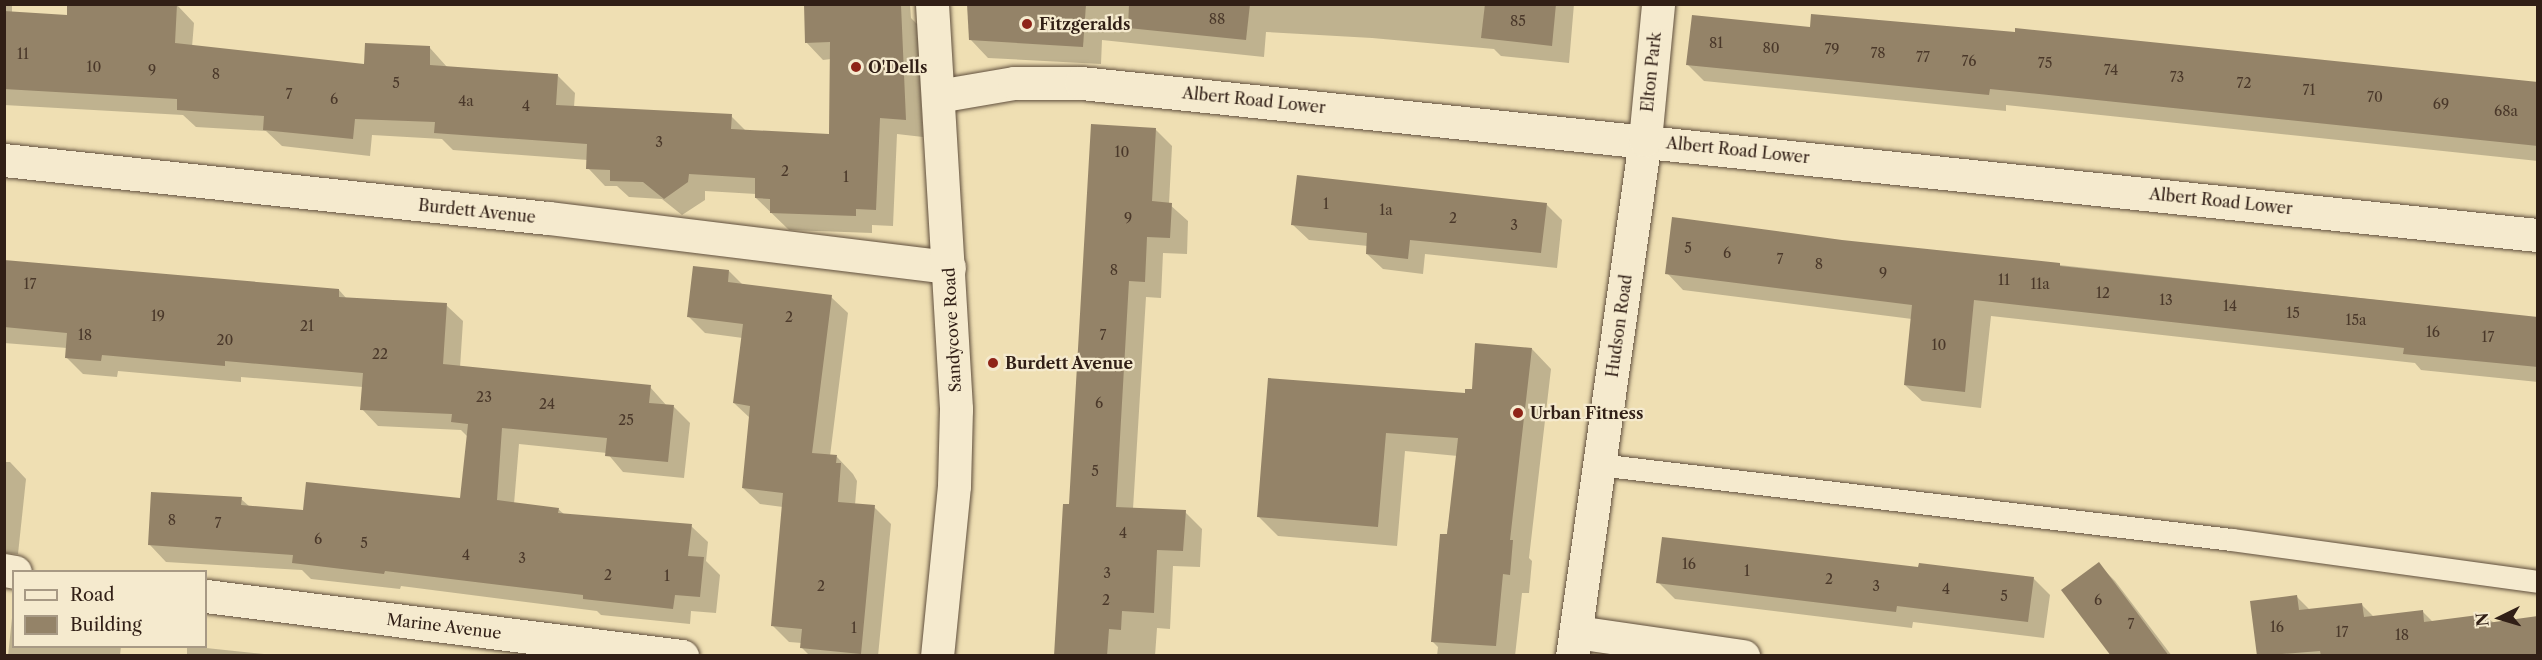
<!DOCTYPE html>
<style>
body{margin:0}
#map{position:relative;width:2542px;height:660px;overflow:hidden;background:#efdfb3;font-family:"Libre Caslon Text",serif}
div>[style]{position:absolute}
.shadow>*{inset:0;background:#0003}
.building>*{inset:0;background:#948368}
.roads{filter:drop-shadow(0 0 2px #604f3d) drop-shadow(0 0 2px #604f3d)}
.service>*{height:22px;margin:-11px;padding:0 11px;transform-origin:11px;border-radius:11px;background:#f5eace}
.minor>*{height:33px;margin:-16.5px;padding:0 16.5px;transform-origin:16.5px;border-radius:16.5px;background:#f5eace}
.tertiary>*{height:33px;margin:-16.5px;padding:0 16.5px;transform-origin:16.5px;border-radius:16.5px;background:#f5eace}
.secondary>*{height:33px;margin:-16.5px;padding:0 16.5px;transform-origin:16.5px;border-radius:16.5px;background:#f5eace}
.dots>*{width:16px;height:16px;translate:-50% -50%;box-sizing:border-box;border:3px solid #f5eace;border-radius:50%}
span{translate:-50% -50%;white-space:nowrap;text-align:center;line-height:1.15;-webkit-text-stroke:4.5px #f5eace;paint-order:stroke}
.number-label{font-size:14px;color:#4a382a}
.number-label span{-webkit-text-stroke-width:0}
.poi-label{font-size:16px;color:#311f16;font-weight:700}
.left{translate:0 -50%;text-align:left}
.street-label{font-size:16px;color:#311f16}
.frame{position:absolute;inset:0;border:6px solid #311f16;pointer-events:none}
.legend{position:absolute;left:12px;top:570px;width:195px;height:78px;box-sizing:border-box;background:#f5eace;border:2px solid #a79984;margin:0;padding:8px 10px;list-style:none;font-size:18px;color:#311f16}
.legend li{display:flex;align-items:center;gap:12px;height:30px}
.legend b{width:30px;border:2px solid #a79984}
.north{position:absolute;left:2470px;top:588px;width:60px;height:60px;-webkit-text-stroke:4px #f5eace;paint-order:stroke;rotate:265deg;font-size:16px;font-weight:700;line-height:24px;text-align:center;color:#311f16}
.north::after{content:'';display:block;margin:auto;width:21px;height:27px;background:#311f16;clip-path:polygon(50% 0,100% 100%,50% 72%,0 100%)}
</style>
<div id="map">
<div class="shadow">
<i style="clip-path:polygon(4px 4px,12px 4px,12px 13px,68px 17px,177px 5px,194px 23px,192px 47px,365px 66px,430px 48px,447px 67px,558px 76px,575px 93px,574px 107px,731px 116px,747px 132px,831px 136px,831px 59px,823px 60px,806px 42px,826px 4px,910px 4px,911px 18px,917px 24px,923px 137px,897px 134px,893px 226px,872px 225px,872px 233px,789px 230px,756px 198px,756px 194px,705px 191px,705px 200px,682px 215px,662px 199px,629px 197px,617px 186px,605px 186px,588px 168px,588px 160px,453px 150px,442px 139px,372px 135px,370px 156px,282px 146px,266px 131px,196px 127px,183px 115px,4px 105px)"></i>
<i style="clip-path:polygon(969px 4px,1574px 4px,1569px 63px,1501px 56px,1494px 49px,1372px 38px,1266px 32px,1264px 57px,1102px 40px,1101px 64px,988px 58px,971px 40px)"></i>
<i style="clip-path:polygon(1812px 29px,2538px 83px,2538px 161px,2006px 105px,2006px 111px,1704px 81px,1688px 65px)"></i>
<i style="clip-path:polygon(1155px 129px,1172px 146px,1169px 204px,1188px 221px,1187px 254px,1163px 253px,1161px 298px,1146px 297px,1133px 509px,1185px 512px,1202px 529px,1200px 567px,1173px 566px,1170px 629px,1157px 628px,1155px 656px,1055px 656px,1070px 506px)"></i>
<i style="clip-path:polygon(1546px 204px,1562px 220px,1557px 268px,1425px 254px,1423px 274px,1383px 269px,1367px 254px,1368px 246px,1309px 240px,1293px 225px)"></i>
<i style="clip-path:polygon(1842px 241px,2538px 318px,2538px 382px,2421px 370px,2415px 363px,1991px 316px,1981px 408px,1922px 401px,1905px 385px,1912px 319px,1683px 290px,1667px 273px)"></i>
<i style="clip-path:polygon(4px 262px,339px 290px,347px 299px,446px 305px,463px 321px,460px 368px,650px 387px,667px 406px,674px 407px,690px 423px,684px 478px,623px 472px,607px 453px,519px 444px,514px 504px,558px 509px,565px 515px,691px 526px,708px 542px,706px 561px,720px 575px,716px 613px,691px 611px,690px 624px,601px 615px,597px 611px,401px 586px,400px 589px,311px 579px,302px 570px,166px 562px,150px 545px,241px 499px,250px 507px,304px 512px,461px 500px,468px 437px,461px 430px,378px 426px,362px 409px,363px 387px,241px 377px,241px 382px,118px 371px,117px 377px,83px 374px,66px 357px,67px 348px,4px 343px)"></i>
<i style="clip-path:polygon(729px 271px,743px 285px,831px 297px,848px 313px,830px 456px,837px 457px,853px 474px,857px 481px,855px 505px,874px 507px,891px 524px,878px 656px,810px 656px,802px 648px,802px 643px,789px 642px,772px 625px,783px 507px,760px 504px,743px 488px,751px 419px,734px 403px,743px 338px,705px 333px,689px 317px)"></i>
<i style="clip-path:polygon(1532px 349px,1551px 369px,1529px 558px,1532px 561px,1529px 593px,1522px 593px,1515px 656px,1437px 656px,1438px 647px,1432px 641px,1458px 456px,1405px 451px,1397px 546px,1278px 536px,1259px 517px,1269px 380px,1466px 395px)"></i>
<i style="clip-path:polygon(4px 462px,10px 462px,26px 479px,18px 554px,4px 553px)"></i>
<i style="clip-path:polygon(2098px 564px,2115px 581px,2172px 656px,2113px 656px)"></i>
<i style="clip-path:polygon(1919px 569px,2033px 578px,2050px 595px,2044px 638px,1913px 622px,1912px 628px,1675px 599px,1658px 582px)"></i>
<i style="clip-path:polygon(2297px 597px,2310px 610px,2362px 605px,2374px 617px,2422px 611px,2433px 622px,2485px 616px,2538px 656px,2258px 656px)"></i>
<i style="clip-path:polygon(12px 618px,14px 646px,121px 646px,120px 656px,8px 656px)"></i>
<i style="clip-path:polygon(187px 646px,264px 654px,265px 656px,187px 656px)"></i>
</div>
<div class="building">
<i style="clip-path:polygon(67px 4px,177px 4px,175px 43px,364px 64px,365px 43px,430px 46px,430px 65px,558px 74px,556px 105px,732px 114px,731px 129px,829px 134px,830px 42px,805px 43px,804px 4px,901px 5px,906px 120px,880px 118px,876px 210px,856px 209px,856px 216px,770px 213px,770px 199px,755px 198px,755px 178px,689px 174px,688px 182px,664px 199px,643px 182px,610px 181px,610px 170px,586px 169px,587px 144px,434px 133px,435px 122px,355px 119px,353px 139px,263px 130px,264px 116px,177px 110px,177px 99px,4px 89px,4px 11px,67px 15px)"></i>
<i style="clip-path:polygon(967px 4px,1086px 4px,1083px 47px,969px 40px)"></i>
<i style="clip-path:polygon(1129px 4px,1250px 4px,1246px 40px,1128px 28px)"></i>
<i style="clip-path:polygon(1485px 4px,1556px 4px,1552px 46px,1481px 38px)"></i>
<i style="clip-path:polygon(1811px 14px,2015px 32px,2015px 28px,2538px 82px,2538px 146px,1990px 89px,1989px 95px,1686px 65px,1692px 15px,1810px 27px)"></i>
<i style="clip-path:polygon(1091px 124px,1156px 128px,1152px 201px,1172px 203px,1170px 238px,1147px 237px,1145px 282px,1129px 281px,1116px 507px,1186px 510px,1183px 551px,1157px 550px,1154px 613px,1122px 611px,1121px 630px,1109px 629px,1107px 656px,1054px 656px,1063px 504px,1069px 504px)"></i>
<i style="clip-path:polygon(1297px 175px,1547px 203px,1541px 253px,1410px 240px,1408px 259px,1366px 254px,1367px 233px,1291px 225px)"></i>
<i style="clip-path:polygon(1672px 217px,1842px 240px,2060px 263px,2060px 266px,2538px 317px,2538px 367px,2403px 354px,2404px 348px,1974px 300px,1965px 392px,1904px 385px,1912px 305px,1665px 274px)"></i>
<i style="clip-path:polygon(4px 260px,339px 289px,339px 297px,447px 303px,443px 364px,651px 385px,649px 403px,674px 405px,668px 462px,605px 456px,607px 438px,502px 428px,497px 500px,559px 508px,558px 513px,692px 524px,688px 556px,704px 557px,700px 597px,675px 595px,673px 609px,583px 599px,583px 595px,385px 571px,384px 574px,292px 563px,293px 555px,148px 545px,151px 492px,242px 497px,241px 505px,303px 510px,306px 482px,460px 498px,468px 424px,451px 422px,452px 414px,360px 410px,363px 373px,225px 361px,225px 366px,102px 355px,101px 361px,65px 358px,67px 333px,4px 327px)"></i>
<i style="clip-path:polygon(693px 266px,729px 270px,728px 282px,832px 295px,812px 453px,837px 455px,836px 463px,841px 463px,838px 502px,875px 505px,861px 654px,800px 648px,802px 629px,771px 626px,783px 493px,742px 488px,750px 406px,733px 403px,743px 324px,687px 317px)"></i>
<i style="clip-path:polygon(1475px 343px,1532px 348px,1510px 540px,1513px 540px,1510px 575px,1503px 574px,1496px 646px,1431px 642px,1440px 534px,1447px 534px,1458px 438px,1386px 433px,1378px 527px,1257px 517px,1268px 378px,1465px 393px,1465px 389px,1472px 389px)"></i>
<i style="clip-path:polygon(1662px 537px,1918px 567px,1919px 563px,2034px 577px,2028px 622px,1897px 606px,1896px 612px,1656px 583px)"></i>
<i style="clip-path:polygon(2099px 562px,2135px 610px,2169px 656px,2111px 656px,2061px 590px)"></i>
<i style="clip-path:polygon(2297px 595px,2299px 610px,2362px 603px,2364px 617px,2423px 610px,2424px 622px,2486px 614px,2487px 623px,2538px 616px,2538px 656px,2321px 656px,2320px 651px,2257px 656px,2250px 601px)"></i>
</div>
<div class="roads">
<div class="service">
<i style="left:1599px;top:465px;width:637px;rotate:6.76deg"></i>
<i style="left:2232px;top:540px;width:309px;rotate:7.8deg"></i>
</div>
<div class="minor">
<i style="left:938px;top:96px;width:77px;rotate:-9.7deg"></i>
<i style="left:1014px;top:83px;width:67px"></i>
<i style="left:1081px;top:83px;width:1465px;rotate:5.96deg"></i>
<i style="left:4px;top:160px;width:547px;rotate:6.09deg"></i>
<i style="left:548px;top:218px;width:404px;rotate:7deg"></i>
<i style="left:4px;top:570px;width:11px;rotate:10deg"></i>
<i style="left:206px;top:596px;width:480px;rotate:7.2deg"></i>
<i style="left:1576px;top:632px;width:169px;rotate:8.2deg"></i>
</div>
<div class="tertiary">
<i style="left:1572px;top:656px;width:521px;rotate:-81.95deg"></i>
<i style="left:1645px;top:140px;width:137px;rotate:-84.5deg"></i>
</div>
<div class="secondary">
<i style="left:932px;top:4px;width:406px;rotate:86.6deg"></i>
<i style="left:956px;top:409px;width:77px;rotate:91.5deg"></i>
<i style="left:954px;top:486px;width:171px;rotate:95.7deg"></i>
</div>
</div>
<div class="dots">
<i style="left:1027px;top:24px;background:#8f2418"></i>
<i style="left:856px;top:67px;background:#8f2418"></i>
<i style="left:993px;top:363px;background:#8f2418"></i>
<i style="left:1518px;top:413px;background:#8f2418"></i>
</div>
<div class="number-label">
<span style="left:1217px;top:19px">88</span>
<span style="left:1518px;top:21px">85</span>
<span style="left:1716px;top:43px">81</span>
<span style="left:1771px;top:48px">80</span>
<span style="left:1832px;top:49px">79</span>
<span style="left:1878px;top:53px">78</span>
<span style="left:23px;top:54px">11</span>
<span style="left:1923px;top:57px">77</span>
<span style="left:1969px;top:61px">76</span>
<span style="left:2045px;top:63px">75</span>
<span style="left:94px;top:67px">10</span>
<span style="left:152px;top:70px">9</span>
<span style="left:2111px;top:70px">74</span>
<span style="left:216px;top:74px">8</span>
<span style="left:2177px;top:77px">73</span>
<span style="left:396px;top:83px">5</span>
<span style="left:2244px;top:83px">72</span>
<span style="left:2309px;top:90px">71</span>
<span style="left:289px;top:94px">7</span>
<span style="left:2375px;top:97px">70</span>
<span style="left:334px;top:99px">6</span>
<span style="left:466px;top:101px">4a</span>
<span style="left:2441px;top:104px">69</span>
<span style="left:526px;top:106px">4</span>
<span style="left:2506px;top:111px">68a</span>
<span style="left:659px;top:142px">3</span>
<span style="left:1122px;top:152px">10</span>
<span style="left:785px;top:171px">2</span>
<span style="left:846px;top:177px">1</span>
<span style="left:1326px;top:204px">1</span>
<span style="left:1386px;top:210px">1a</span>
<span style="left:1128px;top:218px">9</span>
<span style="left:1453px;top:218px">2</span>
<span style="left:1514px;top:225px">3</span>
<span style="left:1688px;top:248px">5</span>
<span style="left:1727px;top:253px">6</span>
<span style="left:1780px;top:259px">7</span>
<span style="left:1819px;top:264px">8</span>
<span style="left:1114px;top:270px">8</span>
<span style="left:1883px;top:273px">9</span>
<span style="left:2004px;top:280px">11</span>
<span style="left:30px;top:284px">17</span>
<span style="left:2040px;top:284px">11a</span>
<span style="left:2103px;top:293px">12</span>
<span style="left:2166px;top:300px">13</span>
<span style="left:2230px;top:306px">14</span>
<span style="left:2293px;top:313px">15</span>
<span style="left:158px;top:316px">19</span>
<span style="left:789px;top:317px">2</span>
<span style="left:2356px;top:320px">15a</span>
<span style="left:307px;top:326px">21</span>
<span style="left:2433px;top:332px">16</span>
<span style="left:85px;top:335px">18</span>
<span style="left:1103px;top:335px">7</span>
<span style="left:2488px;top:337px">17</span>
<span style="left:225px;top:340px">20</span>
<span style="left:1939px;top:345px">10</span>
<span style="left:380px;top:354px">22</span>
<span style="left:484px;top:397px">23</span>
<span style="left:1099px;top:403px">6</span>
<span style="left:547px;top:404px">24</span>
<span style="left:626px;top:420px">25</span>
<span style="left:1095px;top:471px">5</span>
<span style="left:172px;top:520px">8</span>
<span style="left:218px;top:523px">7</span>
<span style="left:1123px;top:533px">4</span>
<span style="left:318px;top:539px">6</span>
<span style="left:364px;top:543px">5</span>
<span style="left:466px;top:555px">4</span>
<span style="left:522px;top:558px">3</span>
<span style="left:1689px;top:564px">16</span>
<span style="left:1747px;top:571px">1</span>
<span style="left:1107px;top:573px">3</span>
<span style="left:608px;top:575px">2</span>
<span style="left:667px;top:576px">1</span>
<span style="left:1829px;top:579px">2</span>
<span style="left:821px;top:586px">2</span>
<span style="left:1876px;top:586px">3</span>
<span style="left:1946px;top:589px">4</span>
<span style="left:2004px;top:596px">5</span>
<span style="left:1106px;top:600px">2</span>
<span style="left:2098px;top:600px">6</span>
<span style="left:2131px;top:624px">7</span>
<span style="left:2277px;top:627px">16</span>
<span style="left:854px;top:628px">1</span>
<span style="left:2342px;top:632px">17</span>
<span style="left:2402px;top:635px">18</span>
</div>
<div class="poi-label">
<span class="left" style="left:1039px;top:24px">Fitzgeralds</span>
<span class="left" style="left:868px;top:67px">O'Dells</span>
<span class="left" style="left:1005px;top:363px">Burdett Avenue</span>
<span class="left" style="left:1530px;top:413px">Urban Fitness</span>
</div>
<div class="street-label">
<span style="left:1651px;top:72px;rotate:-84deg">Elton Park</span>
<span style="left:1254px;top:100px;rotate:6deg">Albert Road Lower</span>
<span style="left:1738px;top:150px;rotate:6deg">Albert Road Lower</span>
<span style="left:2221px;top:201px;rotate:6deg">Albert Road Lower</span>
<span style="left:477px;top:211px;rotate:6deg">Burdett Avenue</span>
<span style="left:1619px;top:326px;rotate:-82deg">Hudson Road</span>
<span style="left:952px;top:330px;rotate:-93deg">Sandycove Road</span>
<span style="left:444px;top:626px;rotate:7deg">Marine Avenue</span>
</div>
<div class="frame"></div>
<ul class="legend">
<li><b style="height:8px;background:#f5eace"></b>Road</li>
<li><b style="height:16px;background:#948368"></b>Building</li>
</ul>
<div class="north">N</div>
</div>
